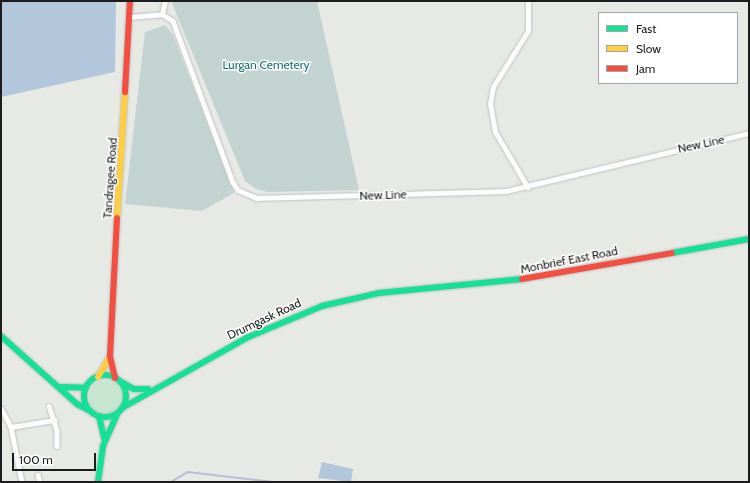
<!DOCTYPE html>
<style>
body{margin:0}
#map{position:relative;width:750px;height:483px;overflow:hidden;background:#e7eae4;font-family:Cabin,sans-serif}
div>[style]{position:absolute}
.grass>*{inset:0;background:#c7e6d2}
.round{border-radius:50%}
.cemetery>*{inset:0;background:#c3d3d2}
.pitch>*{inset:0;background:#b2c7dc}
.stream>*{height:1.5px;margin:-0.75px;padding:0 0.75px;transform-origin:0.75px;border-radius:0.75px;background:#bebadb}
.roads{filter:drop-shadow(0 0 1px #c0c1bf) drop-shadow(0 0 1px #c0c1bf)}
.street>*{height:4.5px;margin:-2.25px;padding:0 2.25px;transform-origin:2.25px;border-radius:2.25px;background:#fbfcfb}
.fast>*{height:6px;margin:-3px;padding:0 3px;transform-origin:3px;border-radius:3px;background:#16e098}
.fast>.ring{margin:-3px;padding:0;box-sizing:content-box;background:none;border:6px solid #16e098;border-radius:50%}
.slow>*{height:6px;margin:-3px;padding:0 3px;transform-origin:3px;border-radius:3px;background:#ffcf43}
.jam>*{height:6px;margin:-3px;padding:0 3px;transform-origin:3px;border-radius:3px;background:#f24e42}
span{translate:-50% -50%;white-space:nowrap;text-align:center;line-height:1.15;-webkit-text-stroke:3px #fff;paint-order:stroke}
.park-label{font-size:12px;color:#147070}
.street-label{font-size:12px;color:#1c1c1c}
.frame{position:absolute;inset:0;border:2px solid #1c1c1c;pointer-events:none}
.legend{position:absolute;left:598px;top:12px;width:140px;height:72px;box-sizing:border-box;background:#fff;border:1px solid #a4a4a4;margin:0;padding:5px 7px;list-style:none;font-size:12px;color:#1c1c1c}
.legend li{display:flex;align-items:center;gap:8px;height:20px}
.legend b{width:20px;border:1px solid #a4a4a4}
.scale{position:absolute;left:12px;top:453px;width:84px;height:18px;box-sizing:border-box;border:2px solid #1c1c1c;border-top:0;padding-left:5px;font-size:12px;line-height:14px;white-space:nowrap;color:#1c1c1c;-webkit-text-stroke:3px #fff;paint-order:stroke}
</style>
<div id="map">
<div class="grass">
<i class="round" style="left:89px;top:380px;width:34px;height:34px"></i>
</div>
<div class="cemetery">
<i style="clip-path:polygon(171px 1px,317px 1px,359px 190px,268px 192px,256px 189px,245px 181px)"></i>
<i style="clip-path:polygon(165px 25px,173px 35px,234px 193px,202px 211px,125px 204px,145px 32px)"></i>
</div>
<div class="pitch">
<i style="clip-path:polygon(1px 1px,116px 1px,115px 72px,1px 97px)"></i>
<i style="clip-path:polygon(322px 462px,353px 469px,351px 482px,318px 478px)"></i>
</div>
<div class="stream">
<i style="left:171px;top:482px;width:20px;rotate:-30deg"></i>
<i style="left:188px;top:472px;width:88px;rotate:6.6deg"></i>
</div>
<div class="roads">
<div class="street">
<i style="left:162px;top:14px;width:13px;rotate:-77deg"></i>
<i style="left:130px;top:17px;width:32px;rotate:-5deg"></i>
<i style="left:162px;top:14px;width:13px;rotate:32deg"></i>
<i style="left:173px;top:21px;width:172px;rotate:69.6deg"></i>
<i style="left:233px;top:182px;width:9px;rotate:58deg"></i>
<i style="left:238px;top:190px;width:21px;rotate:23deg"></i>
<i style="left:257px;top:198px;width:249px;rotate:-1.6deg"></i>
<i style="left:506px;top:191px;width:250px;rotate:-13.4deg"></i>
<i style="left:528px;top:188px;width:65px;rotate:-120.5deg"></i>
<i style="left:495px;top:132px;width:28px;rotate:-100deg"></i>
<i style="left:490px;top:104px;width:17px;rotate:-80deg"></i>
<i style="left:493px;top:87px;width:66px;rotate:-58deg"></i>
<i style="left:528px;top:31px;width:30px;rotate:-90deg"></i>
<i style="left:49px;top:406px;width:25px;rotate:72deg"></i>
<i style="left:57px;top:430px;width:16px;rotate:90deg"></i>
<i style="left:1px;top:408px;width:21px;rotate:62deg"></i>
<i style="left:11px;top:427px;width:56px;rotate:78.7deg"></i>
<i style="left:11px;top:427px;width:44px;rotate:-9.2deg"></i>
<i style="left:38px;top:475px;width:7px;rotate:74deg"></i>
</div>
<div class="fast">
<i style="left:672px;top:253px;width:78px;rotate:-10.3deg"></i>
<i style="left:1px;top:336px;width:102px;rotate:41.8deg"></i>
<i style="left:77px;top:404px;width:15px;rotate:28deg"></i>
<i class="ring" style="left:84px;top:375px;width:36px;height:36px"></i>
<i style="left:121px;top:382px;width:15px;rotate:28deg"></i>
<i style="left:134px;top:389px;width:14px"></i>
<i style="left:61px;top:387px;width:25px;rotate:2deg"></i>
<i style="left:122px;top:408px;width:142px;rotate:-29.4deg"></i>
<i style="left:246px;top:338px;width:82px;rotate:-22.8deg"></i>
<i style="left:322px;top:306px;width:58px;rotate:-12.8deg"></i>
<i style="left:379px;top:293px;width:144px;rotate:-5.6deg"></i>
<i style="left:99px;top:416px;width:23px;rotate:77deg"></i>
<i style="left:98px;top:482px;width:36px;rotate:-82deg"></i>
<i style="left:103px;top:446px;width:36px;rotate:-66deg"></i>
</div>
<div class="slow">
<i style="left:117px;top:218px;width:126px;rotate:-86.4deg"></i>
<i style="left:98px;top:377px;width:24px;rotate:-60deg"></i>
</div>
<div class="jam">
<i style="left:125px;top:92px;width:91px;rotate:-86.9deg"></i>
<i style="left:522px;top:279px;width:152px;rotate:-9.8deg"></i>
<i style="left:115px;top:378px;width:23px;rotate:-103deg"></i>
<i style="left:110px;top:356px;width:138px;rotate:-87.1deg"></i>
</div>
</div>
<div class="park-label">
<span style="left:266px;top:65px">Lurgan Cemetery</span>
</div>
<div class="street-label">
<span style="left:701px;top:144px;rotate:-12deg">New Line</span>
<span style="left:110px;top:178px;rotate:-86deg">Tandragee Road</span>
<span style="left:383px;top:195px;rotate:-2deg">New Line</span>
<span style="left:569px;top:260px;rotate:-11deg">Monbrief East Road</span>
<span style="left:264px;top:319px;rotate:-25deg">Drumgask Road</span>
</div>
<div class="frame"></div>
<ul class="legend">
<li><b style="height:5px;background:#16e098"></b>Fast</li>
<li><b style="height:5px;background:#ffcf43"></b>Slow</li>
<li><b style="height:5px;background:#f24e42"></b>Jam</li>
</ul>
<div class="scale">100 m</div>
</div>
